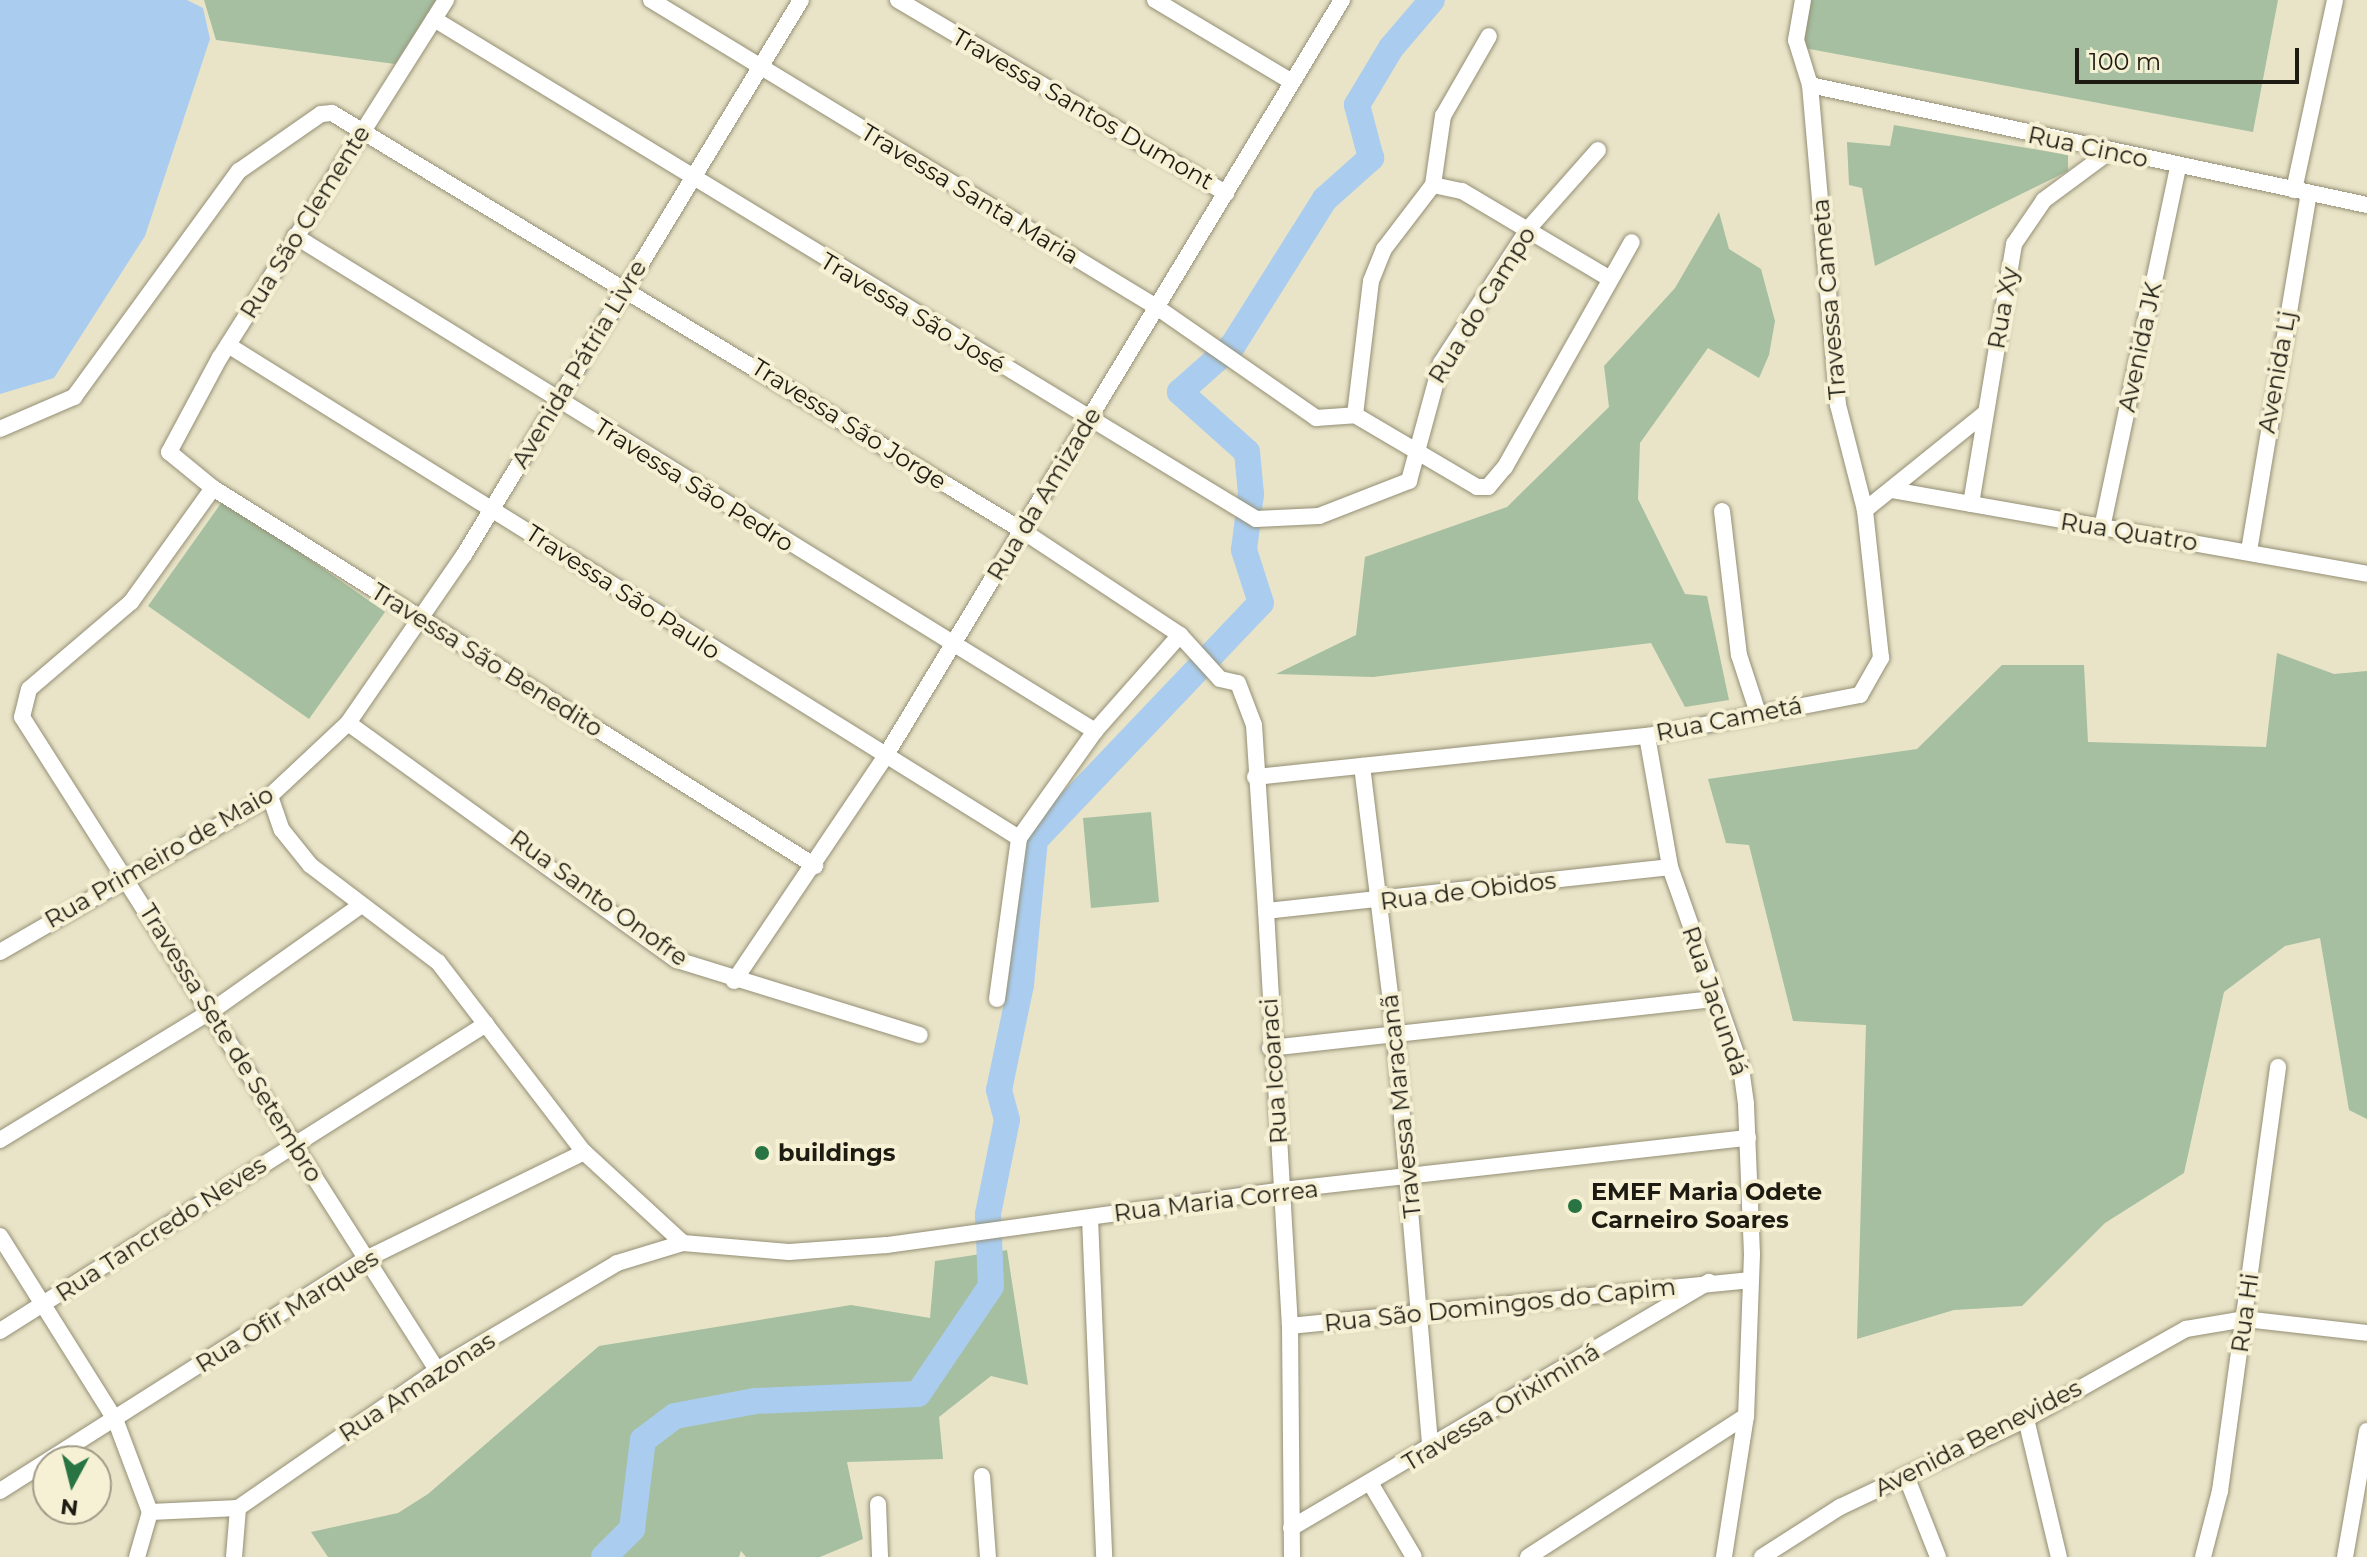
<!DOCTYPE html>
<meta charset="utf-8">
<style>
body{margin:0}
#map{position:relative;width:2367px;height:1557px;overflow:hidden;background:#e9e4c8;font-family:Montserrat,sans-serif}
div>[style]{position:absolute}
.green>*{inset:0;background:#a5bfa0}
.water>*{inset:0;background:#aacdef}
.river>*{height:26px;margin:-13px;padding:0 13px;transform-origin:13px;border-radius:13px;background:#aacdef}
.roads{filter:drop-shadow(0 0 2px #948f75) drop-shadow(0 0 2px #948f75)}
.minor>*{height:16px;margin:-8px;padding:0 8px;transform-origin:8px;border-radius:8px;background:#fff}
.dots>*{width:22px;height:22px;translate:-50% -50%;box-sizing:border-box;border:4px solid #f6f1d5;border-radius:50%}
span{translate:-50% -50%;white-space:nowrap;text-align:center;line-height:1.15;-webkit-text-stroke:8px #f6f1d5;paint-order:stroke}
.street-label{font-size:24px;color:#1e1c12}
.poi-label{font-size:24px;color:#1e1c12;font-weight:700}
.left{translate:0 -50%;text-align:left}
.north{position:absolute;left:32px;top:1445px;width:80px;height:80px;box-sizing:border-box;background:#f6f1d5;border:2px solid #a09c87;border-radius:50%;rotate:187deg;font-size:22px;font-weight:700;line-height:32px;text-align:center;color:#1e1c12}
.north::after{content:'';display:block;margin:auto;width:28px;height:36px;background:#287442;clip-path:polygon(50% 0,100% 100%,50% 72%,0 100%)}
.scale{position:absolute;left:2075px;top:48px;width:224px;height:36px;box-sizing:border-box;border:4px solid #1e1c12;border-top:0;padding-left:10px;font-size:24px;line-height:28px;white-space:nowrap;color:#1e1c12;-webkit-text-stroke:6px #f6f1d5;paint-order:stroke}
</style>
<div id="map">
<div class="green">
<i style="clip-path:polygon(204px 0,436px 0,395px 64px,216px 40px)"></i>
<i style="clip-path:polygon(1808px 0,2278px 0,2253px 132px,1799px 47px)"></i>
<i style="clip-path:polygon(1894px 125px,2068px 155px,2068px 171px,1875px 266px,1862px 188px,1849px 185px,1847px 142px,1890px 146px)"></i>
<i style="clip-path:polygon(1719px 212px,1729px 249px,1761px 269px,1775px 321px,1769px 355px,1759px 378px,1708px 348px,1640px 443px,1638px 499px,1685px 594px,1707px 596px,1729px 700px,1685px 707px,1651px 643px,1373px 677px,1276px 674px,1356px 635px,1365px 557px,1507px 507px,1609px 407px,1604px 366px,1675px 288px)"></i>
<i style="clip-path:polygon(224px 499px,385px 612px,309px 719px,148px 606px)"></i>
<i style="clip-path:polygon(2277px 653px,2334px 674px,2367px 671px,2367px 1119px,2349px 1110px,2320px 938px,2285px 946px,2224px 992px,2184px 1173px,2105px 1223px,2022px 1306px,1954px 1310px,1857px 1339px,1866px 1025px,1793px 1021px,1749px 845px,1726px 843px,1708px 779px,1917px 749px,2002px 665px,2084px 665px,2088px 742px,2266px 747px)"></i>
<i style="clip-path:polygon(1151px 812px,1159px 902px,1091px 908px,1083px 818px)"></i>
<i style="clip-path:polygon(1007px 1250px,1028px 1385px,991px 1376px,939px 1417px,943px 1459px,847px 1462px,863px 1539px,820px 1557px,746px 1557px,741px 1551px,739px 1557px,328px 1557px,311px 1532px,398px 1513px,428px 1494px,599px 1346px,851px 1305px,930px 1318px,935px 1261px)"></i>
</div>
<div class="water">
<i style="clip-path:polygon(0 0,187px 0,203px 8px,210px 39px,145px 236px,54px 378px,0 394px)"></i>
</div>
<div class="river">
<i style="left:604px;top:1557px;width:40px;rotate:-45deg"></i>
<i style="left:632px;top:1529px;width:90px;rotate:-83deg"></i>
<i style="left:643px;top:1440px;width:40px;rotate:-37deg"></i>
<i style="left:675px;top:1416px;width:81px;rotate:-10.6deg"></i>
<i style="left:755px;top:1401px;width:163px;rotate:-2.5deg"></i>
<i style="left:918px;top:1394px;width:130px;rotate:-55.9deg"></i>
<i style="left:991px;top:1286px;width:72px;rotate:-92.4deg"></i>
<i style="left:988px;top:1214px;width:96px;rotate:-78.6deg"></i>
<i style="left:1007px;top:1120px;width:31px;rotate:-105deg"></i>
<i style="left:999px;top:1090px;width:107px;rotate:-78.2deg"></i>
<i style="left:1021px;top:985px;width:146px;rotate:-84.5deg"></i>
<i style="left:1035px;top:840px;width:327px;rotate:-46.4deg"></i>
<i style="left:1261px;top:603px;width:56px;rotate:-107.8deg"></i>
<i style="left:1244px;top:550px;width:56px;rotate:-82.9deg"></i>
<i style="left:1251px;top:494px;width:42px;rotate:-95.4deg"></i>
<i style="left:1247px;top:452px;width:90px;rotate:-138.2deg"></i>
<i style="left:1180px;top:392px;width:71px;rotate:-41.6deg"></i>
<i style="left:1233px;top:345px;width:173px;rotate:-57.8deg"></i>
<i style="left:1325px;top:199px;width:62px;rotate:-41.7deg"></i>
<i style="left:1371px;top:158px;width:55px;rotate:-104.8deg"></i>
<i style="left:1357px;top:105px;width:66px;rotate:-59.2deg"></i>
<i style="left:1391px;top:48px;width:63px;rotate:-49.5deg"></i>
</div>
<div class="roads">
<div class="minor">
<i style="left:446px;top:0;width:423px;rotate:122.3deg"></i>
<i style="left:220px;top:357px;width:108px;rotate:118.2deg"></i>
<i style="left:169px;top:452px;width:57px;rotate:39.3deg"></i>
<i style="left:213px;top:488px;width:711px;rotate:32.12deg"></i>
<i style="left:651px;top:0;width:593px;rotate:31.28deg"></i>
<i style="left:1158px;top:308px;width:193px;rotate:34.8deg"></i>
<i style="left:1316px;top:418px;width:39px;rotate:-4deg"></i>
<i style="left:1355px;top:415px;width:142px;rotate:30.5deg"></i>
<i style="left:1477px;top:487px;width:11px"></i>
<i style="left:1488px;top:487px;width:26px;rotate:-50deg"></i>
<i style="left:1505px;top:467px;width:258px;rotate:-60.6deg"></i>
<i style="left:898px;top:0;width:381px;rotate:30.5deg"></i>
<i style="left:1155px;top:0;width:160px;rotate:30.9deg"></i>
<i style="left:1803px;top:0;width:41px;rotate:99.9deg"></i>
<i style="left:1796px;top:40px;width:47px;rotate:72.7deg"></i>
<i style="left:1810px;top:85px;width:321px;rotate:85deg"></i>
<i style="left:1838px;top:405px;width:108px;rotate:75.6deg"></i>
<i style="left:434px;top:19px;width:962px;rotate:31.31deg"></i>
<i style="left:1256px;top:519px;width:63px;rotate:-2.7deg"></i>
<i style="left:1319px;top:516px;width:97px;rotate:-21.3deg"></i>
<i style="left:1409px;top:481px;width:122px;rotate:-74.8deg"></i>
<i style="left:1441px;top:363px;width:161px;rotate:-56.9deg"></i>
<i style="left:1529px;top:228px;width:104px;rotate:-48.5deg"></i>
<i style="left:1810px;top:85px;width:570px;rotate:12.16deg"></i>
<i style="left:1433px;top:185px;width:70px;rotate:-81.8deg"></i>
<i style="left:1443px;top:116px;width:92px;rotate:-60.1deg"></i>
<i style="left:2294px;top:190px;width:194px;rotate:-77.8deg"></i>
<i style="left:295px;top:236px;width:941px;rotate:31.75deg"></i>
<i style="left:228px;top:345px;width:932px;rotate:31.93deg"></i>
<i style="left:1355px;top:415px;width:135px;rotate:-83.2deg"></i>
<i style="left:1371px;top:281px;width:35px;rotate:-68deg"></i>
<i style="left:1384px;top:249px;width:81px;rotate:-52.6deg"></i>
<i style="left:1433px;top:185px;width:30px;rotate:12deg"></i>
<i style="left:1462px;top:191px;width:172px;rotate:30.7deg"></i>
<i style="left:0;top:429px;width:81px;rotate:-23.4deg"></i>
<i style="left:74px;top:397px;width:280px;rotate:-53.9deg"></i>
<i style="left:239px;top:171px;width:100px;rotate:-34.8deg"></i>
<i style="left:321px;top:114px;width:11px;rotate:-5deg"></i>
<i style="left:332px;top:113px;width:808px;rotate:31.17deg"></i>
<i style="left:1023px;top:531px;width:188px;rotate:33.5deg"></i>
<i style="left:1180px;top:635px;width:59px;rotate:47.7deg"></i>
<i style="left:1220px;top:679px;width:18px;rotate:13deg"></i>
<i style="left:1238px;top:683px;width:45px;rotate:69.1deg"></i>
<i style="left:1254px;top:725px;width:186px;rotate:86.3deg"></i>
<i style="left:1266px;top:911px;width:416px;rotate:86.7deg"></i>
<i style="left:1290px;top:1326px;width:231px;rotate:89.5deg"></i>
<i style="left:213px;top:488px;width:140px;rotate:125.7deg"></i>
<i style="left:131px;top:602px;width:134px;rotate:139.5deg"></i>
<i style="left:29px;top:689px;width:29px;rotate:104deg"></i>
<i style="left:22px;top:717px;width:774px;rotate:57.56deg"></i>
<i style="left:1892px;top:490px;width:482px;rotate:10deg"></i>
<i style="left:1971px;top:504px;width:264px;rotate:-80.6deg"></i>
<i style="left:2014px;top:244px;width:53px;rotate:-55.7deg"></i>
<i style="left:2044px;top:200px;width:81px;rotate:-36.4deg"></i>
<i style="left:1722px;top:511px;width:145px;rotate:83.3deg"></i>
<i style="left:1739px;top:655px;width:61px;rotate:71.9deg"></i>
<i style="left:2102px;top:528px;width:369px;rotate:-78.1deg"></i>
<i style="left:2249px;top:551px;width:363px;rotate:-80.5deg"></i>
<i style="left:348px;top:723px;width:405px;rotate:35.8deg"></i>
<i style="left:677px;top:960px;width:254px;rotate:17.2deg"></i>
<i style="left:1647px;top:736px;width:133px;rotate:80deg"></i>
<i style="left:1670px;top:867px;width:213px;rotate:70.5deg"></i>
<i style="left:1741px;top:1068px;width:37px;rotate:82deg"></i>
<i style="left:1746px;top:1105px;width:149px;rotate:87.7deg"></i>
<i style="left:1752px;top:1254px;width:162px;rotate:92.1deg"></i>
<i style="left:1746px;top:1416px;width:143px;rotate:98.9deg"></i>
<i style="left:1362px;top:766px;width:271px;rotate:83deg"></i>
<i style="left:1395px;top:1035px;width:412px;rotate:85.1deg"></i>
<i style="left:1255px;top:777px;width:394px;rotate:-6deg"></i>
<i style="left:1647px;top:736px;width:217px;rotate:-10.9deg"></i>
<i style="left:1860px;top:695px;width:43px;rotate:-60.4deg"></i>
<i style="left:1881px;top:658px;width:149px;rotate:-96.2deg"></i>
<i style="left:1865px;top:510px;width:153px;rotate:-38.9deg"></i>
<i style="left:270px;top:796px;width:36px;rotate:71deg"></i>
<i style="left:282px;top:830px;width:45px;rotate:51.3deg"></i>
<i style="left:310px;top:865px;width:161px;rotate:37.2deg"></i>
<i style="left:438px;top:962px;width:240px;rotate:52.5deg"></i>
<i style="left:584px;top:1152px;width:134px;rotate:42.6deg"></i>
<i style="left:683px;top:1243px;width:106px;rotate:4.9deg"></i>
<i style="left:789px;top:1252px;width:98px;rotate:-4.1deg"></i>
<i style="left:887px;top:1245px;width:399px;rotate:-7.9deg"></i>
<i style="left:1282px;top:1190px;width:469px;rotate:-6.4deg"></i>
<i style="left:1266px;top:911px;width:406px;rotate:-6.2deg"></i>
<i style="left:0;top:952px;width:312px;rotate:-30deg"></i>
<i style="left:270px;top:796px;width:107px;rotate:-43.1deg"></i>
<i style="left:348px;top:723px;width:204px;rotate:-55.4deg"></i>
<i style="left:464px;top:555px;width:649px;rotate:-58.73deg"></i>
<i style="left:734px;top:981px;width:267px;rotate:-56deg"></i>
<i style="left:883px;top:760px;width:888px;rotate:-58.87deg"></i>
<i style="left:997px;top:999px;width:162px;rotate:-82.2deg"></i>
<i style="left:1019px;top:838px;width:131px;rotate:-54.6deg"></i>
<i style="left:1095px;top:731px;width:128px;rotate:-48.5deg"></i>
<i style="left:1270px;top:1048px;width:447px;rotate:-6.3deg"></i>
<i style="left:0;top:1140px;width:250px;rotate:-31.4deg"></i>
<i style="left:213px;top:1010px;width:180px;rotate:-35.3deg"></i>
<i style="left:1090px;top:1218px;width:339px;rotate:87.6deg"></i>
<i style="left:0;top:1236px;width:216px;rotate:57.9deg"></i>
<i style="left:115px;top:1419px;width:99px;rotate:69.4deg"></i>
<i style="left:150px;top:1512px;width:47px;rotate:106.1deg"></i>
<i style="left:1290px;top:1326px;width:463px;rotate:-5.7deg"></i>
<i style="left:0;top:1331px;width:575px;rotate:-32.28deg"></i>
<i style="left:2026px;top:1419px;width:142px;rotate:76.6deg"></i>
<i style="left:982px;top:1476px;width:81px;rotate:85.8deg"></i>
<i style="left:1906px;top:1476px;width:87px;rotate:68.4deg"></i>
<i style="left:1372px;top:1486px;width:82px;rotate:59.4deg"></i>
<i style="left:0;top:1491px;width:433px;rotate:-32.4deg"></i>
<i style="left:366px;top:1259px;width:243px;rotate:-26.1deg"></i>
<i style="left:878px;top:1504px;width:53px;rotate:87.8deg"></i>
<i style="left:150px;top:1512px;width:88px;rotate:-2.6deg"></i>
<i style="left:238px;top:1508px;width:242px;rotate:-34.7deg"></i>
<i style="left:437px;top:1370px;width:209px;rotate:-30.7deg"></i>
<i style="left:617px;top:1263px;width:69px;rotate:-16.9deg"></i>
<i style="left:1291px;top:1528px;width:485px;rotate:-30.5deg"></i>
<i style="left:234px;top:1557px;width:49px;rotate:-85.3deg"></i>
<i style="left:1528px;top:1557px;width:260px;rotate:-32.9deg"></i>
<i style="left:1762px;top:1557px;width:93px;rotate:-32.7deg"></i>
<i style="left:1840px;top:1507px;width:206px;rotate:-25.3deg"></i>
<i style="left:2026px;top:1419px;width:184px;rotate:-29.4deg"></i>
<i style="left:2186px;top:1329px;width:60px;rotate:-9.6deg"></i>
<i style="left:2245px;top:1319px;width:123px;rotate:6.5deg"></i>
<i style="left:2203px;top:1557px;width:68px;rotate:-75.6deg"></i>
<i style="left:2220px;top:1491px;width:428px;rotate:-82.2deg"></i>
<i style="left:2345px;top:1557px;width:128px;rotate:-80.1deg"></i>
</div>
</div>
<div class="dots">
<i style="left:762px;top:1153px;background:#287442"></i>
<i style="left:1575px;top:1206px;background:#287442"></i>
</div>
<div class="street-label">
<span style="left:1083px;top:109px;rotate:30deg">Travessa Santos Dumont</span>
<span style="left:2088px;top:147px;rotate:12deg">Rua Cinco</span>
<span style="left:970px;top:194px;rotate:31deg">Travessa Santa Maria</span>
<span style="left:305px;top:222px;rotate:-58deg">Rua São Clemente</span>
<span style="left:1829px;top:299px;rotate:-95deg">Travessa Cameta</span>
<span style="left:1482px;top:305px;rotate:-58deg">Rua do Campo</span>
<span style="left:2003px;top:308px;rotate:-80deg">Rua Xy</span>
<span style="left:913px;top:313px;rotate:31deg">Travessa São José</span>
<span style="left:2140px;top:347px;rotate:-78deg">Avenida JK</span>
<span style="left:579px;top:364px;rotate:-59deg">Avenida Pátria Livre</span>
<span style="left:2277px;top:372px;rotate:-80deg">Avenida Lj</span>
<span style="left:849px;top:424px;rotate:32deg">Travessa São Jorge</span>
<span style="left:694px;top:485px;rotate:32deg">Travessa São Pedro</span>
<span style="left:1044px;top:494px;rotate:-59deg">Rua da Amizade</span>
<span style="left:2129px;top:532px;rotate:9deg">Rua Quatro</span>
<span style="left:623px;top:592px;rotate:33deg">Travessa São Paulo</span>
<span style="left:487px;top:660px;rotate:32deg">Travessa São Benedito</span>
<span style="left:1729px;top:719px;rotate:-11deg">Rua Cametá</span>
<span style="left:159px;top:857px;rotate:-30deg">Rua Primeiro de Maio</span>
<span style="left:1468px;top:891px;rotate:-7deg">Rua de Obidos</span>
<span style="left:599px;top:898px;rotate:36deg">Rua Santo Onofre</span>
<span style="left:1715px;top:1001px;rotate:71deg">Rua Jacundá</span>
<span style="left:231px;top:1043px;rotate:58deg">Travessa Sete de Setembro</span>
<span style="left:1274px;top:1071px;rotate:-94deg">Rua Icoaraci</span>
<span style="left:1401px;top:1106px;rotate:-96deg">Travessa Maracanã</span>
<span style="left:1216px;top:1201px;rotate:-7deg">Rua Maria Correa</span>
<span style="left:161px;top:1229px;rotate:-33deg">Rua Tancredo Neves</span>
<span style="left:1500px;top:1305px;rotate:-6deg">Rua São Domingos do Capim</span>
<span style="left:287px;top:1311px;rotate:-32deg">Rua Ofir Marques</span>
<span style="left:2245px;top:1313px;rotate:-82deg">Rua Hi</span>
<span style="left:417px;top:1387px;rotate:-33deg">Rua Amazonas</span>
<span style="left:1501px;top:1407px;rotate:-31deg">Travessa Oriximiná</span>
<span style="left:1978px;top:1438px;rotate:-27deg">Avenida Benevides</span>
</div>
<div class="poi-label">
<span class="left" style="left:778px;top:1153px">buildings</span>
<span class="left" style="left:1591px;top:1206px">EMEF Maria Odete<br>Carneiro Soares</span>
</div>
<div class="north">N</div>
<div class="scale">100 m</div>
</div>
